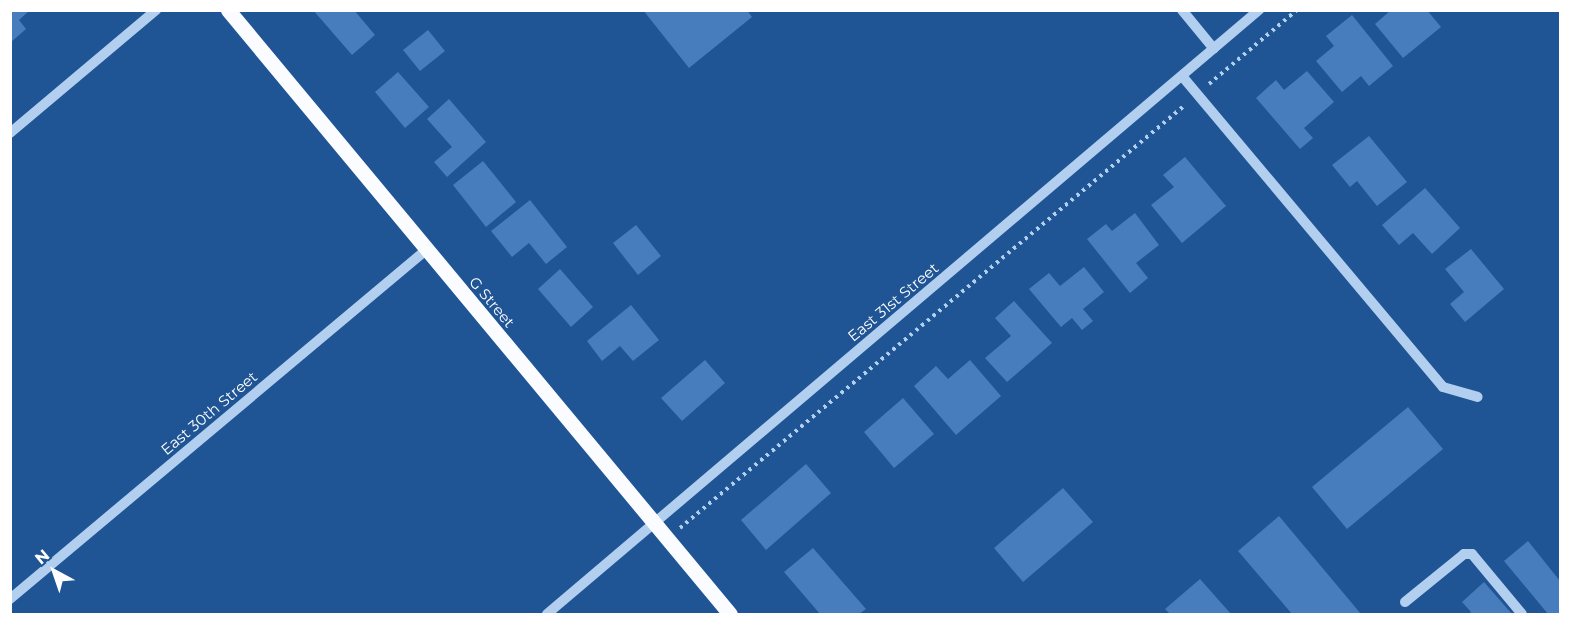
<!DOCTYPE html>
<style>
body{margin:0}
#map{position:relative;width:1571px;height:625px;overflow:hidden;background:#1f5495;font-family:Montserrat,sans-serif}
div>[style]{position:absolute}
.building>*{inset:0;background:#477dbc}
.path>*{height:4px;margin-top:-2px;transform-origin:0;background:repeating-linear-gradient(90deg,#b2cfef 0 3px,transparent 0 7.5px)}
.minor>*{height:10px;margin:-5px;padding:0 5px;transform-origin:5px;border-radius:5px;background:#b2cfef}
.major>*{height:15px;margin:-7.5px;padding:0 7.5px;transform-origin:7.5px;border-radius:7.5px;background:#fafcff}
span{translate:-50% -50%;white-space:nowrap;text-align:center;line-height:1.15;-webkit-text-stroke:6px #1f5495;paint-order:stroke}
.street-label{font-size:15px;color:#fff}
.frame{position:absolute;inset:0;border:12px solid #fff;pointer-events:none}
.north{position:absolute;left:24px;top:541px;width:60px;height:60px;-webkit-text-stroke:4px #1f5495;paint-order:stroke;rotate:320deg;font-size:16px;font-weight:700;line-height:24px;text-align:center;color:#fff}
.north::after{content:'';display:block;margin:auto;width:21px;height:27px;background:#fff;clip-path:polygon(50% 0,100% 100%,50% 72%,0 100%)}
</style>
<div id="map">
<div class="building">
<i style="clip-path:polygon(10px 10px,30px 10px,19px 20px,26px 29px,10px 43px)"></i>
<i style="clip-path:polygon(313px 10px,354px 10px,375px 35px,352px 55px)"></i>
<i style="clip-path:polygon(643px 10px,747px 10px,752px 17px,689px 68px)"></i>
<i style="clip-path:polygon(1391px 10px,1427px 10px,1441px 27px,1403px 58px,1375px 24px)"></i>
<i style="clip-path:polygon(1352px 15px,1393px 66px,1369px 86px,1361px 76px,1342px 92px,1316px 61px,1334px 46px,1326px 36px)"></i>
<i style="clip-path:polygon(428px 30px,445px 51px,420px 71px,403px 50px)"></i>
<i style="clip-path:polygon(1307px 71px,1334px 102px,1304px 128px,1313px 138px,1300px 149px,1256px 98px,1276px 80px,1284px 90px)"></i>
<i style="clip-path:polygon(398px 72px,429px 107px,405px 128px,375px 92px)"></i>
<i style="clip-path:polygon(449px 99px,486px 142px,447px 177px,434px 162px,452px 147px,427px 119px)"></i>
<i style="clip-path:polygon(1369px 136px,1407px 182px,1377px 206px,1357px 181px,1350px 187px,1332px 165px)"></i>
<i style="clip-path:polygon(1185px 157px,1226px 206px,1182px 243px,1151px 205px,1174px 187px,1163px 175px)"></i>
<i style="clip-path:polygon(483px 161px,516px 202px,486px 227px,453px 185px)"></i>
<i style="clip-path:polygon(1425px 188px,1460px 228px,1432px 254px,1413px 233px,1399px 245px,1382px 225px)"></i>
<i style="clip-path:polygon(530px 200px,567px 247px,546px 264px,529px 243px,512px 257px,491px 231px)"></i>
<i style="clip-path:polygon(1135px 213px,1159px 245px,1136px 263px,1148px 278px,1130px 293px,1087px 239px,1106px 224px,1112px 231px)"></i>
<i style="clip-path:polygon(636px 225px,661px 256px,638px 275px,613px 243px)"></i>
<i style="clip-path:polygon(1471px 249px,1504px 289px,1465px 322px,1450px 304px,1464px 292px,1445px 269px)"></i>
<i style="clip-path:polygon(1084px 267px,1104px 292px,1083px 309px,1093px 321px,1082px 330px,1072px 318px,1061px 327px,1029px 289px,1049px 273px,1060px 286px)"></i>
<i style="clip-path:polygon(560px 269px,593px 307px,571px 327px,538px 289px)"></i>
<i style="clip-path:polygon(1014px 301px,1052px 343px,1007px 382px,985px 358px,1011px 336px,995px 318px)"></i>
<i style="clip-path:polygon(631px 305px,659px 340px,633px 361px,620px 346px,602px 361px,587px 341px)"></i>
<i style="clip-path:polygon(705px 360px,725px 383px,682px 421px,661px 398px)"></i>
<i style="clip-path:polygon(970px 360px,1001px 396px,956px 435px,914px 386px,936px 366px,948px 379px)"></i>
<i style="clip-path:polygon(903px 398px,934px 434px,894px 468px,864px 432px)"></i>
<i style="clip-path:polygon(1408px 407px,1443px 449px,1347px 529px,1312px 487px)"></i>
<i style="clip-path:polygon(806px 464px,831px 493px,766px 550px,741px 520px)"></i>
<i style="clip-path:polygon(1063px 488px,1093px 522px,1023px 582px,994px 548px)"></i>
<i style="clip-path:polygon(1279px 516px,1361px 614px,1292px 614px,1238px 551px)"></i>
<i style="clip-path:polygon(1528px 541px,1560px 581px,1560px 614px,1548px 614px,1504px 561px)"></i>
<i style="clip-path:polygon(813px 548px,866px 609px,859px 614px,820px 614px,784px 572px)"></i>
<i style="clip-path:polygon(1200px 579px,1231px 614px,1170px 614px,1165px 609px)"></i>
<i style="clip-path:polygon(1484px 582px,1512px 614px,1468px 614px,1471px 612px,1462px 602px)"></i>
</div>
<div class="path">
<i style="left:1209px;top:84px;width:115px;rotate:-40.1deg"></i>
<i style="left:680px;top:528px;width:659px;rotate:-39.95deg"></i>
</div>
<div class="minor">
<i style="left:1182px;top:10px;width:50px;rotate:50.6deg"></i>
<i style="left:1182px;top:76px;width:406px;rotate:50deg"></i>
<i style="left:1443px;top:387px;width:36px;rotate:16deg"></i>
<i style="left:10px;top:133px;width:191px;rotate:-40.1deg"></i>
<i style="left:10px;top:599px;width:543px;rotate:-39.99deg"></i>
<i style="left:1405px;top:602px;width:76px;rotate:-39.1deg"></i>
<i style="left:1464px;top:554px;width:8px"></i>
<i style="left:1472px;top:554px;width:78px;rotate:50.2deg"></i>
<i style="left:547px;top:614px;width:934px;rotate:-40.31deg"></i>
</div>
<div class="major">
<i style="left:228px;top:10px;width:785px;rotate:50.27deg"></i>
</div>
<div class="street-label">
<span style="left:492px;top:302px;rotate:50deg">G Street</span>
<span style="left:893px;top:302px;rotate:-40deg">East 31st Street</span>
<span style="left:209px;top:413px;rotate:-40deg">East 30th Street</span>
</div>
<div class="frame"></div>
<div class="north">N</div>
</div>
